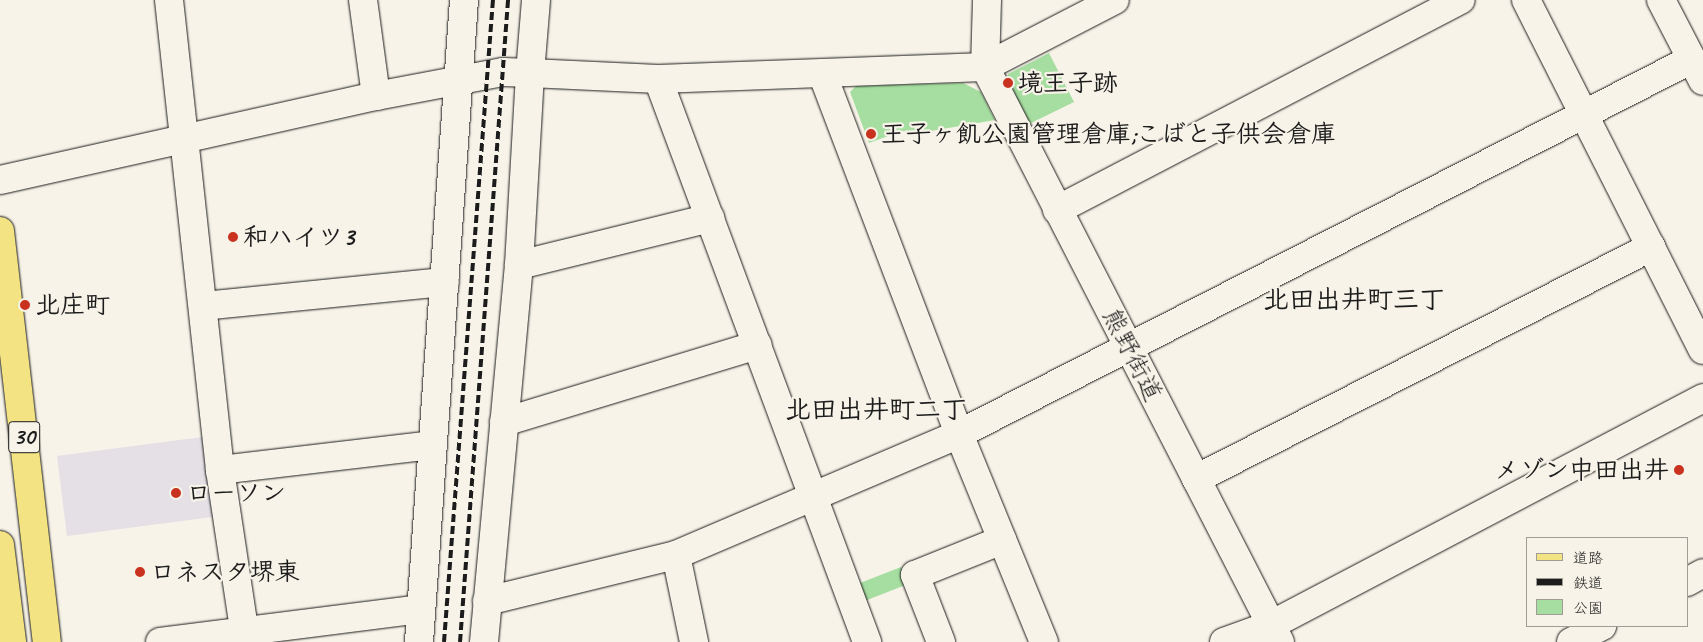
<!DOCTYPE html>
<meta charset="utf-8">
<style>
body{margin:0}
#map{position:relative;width:1703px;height:642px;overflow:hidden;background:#f7f3e8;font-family:Caveat,"Klee One",sans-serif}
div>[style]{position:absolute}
.built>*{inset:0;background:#e5dfe6}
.green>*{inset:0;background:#a6dda0}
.roads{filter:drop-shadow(0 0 1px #1c1c1c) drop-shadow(0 0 1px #1c1c1c)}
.street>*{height:28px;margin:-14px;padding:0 14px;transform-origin:14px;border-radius:14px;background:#f7f3e8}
.secondary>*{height:28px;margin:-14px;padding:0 14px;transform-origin:14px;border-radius:14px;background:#f7f3e8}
.primary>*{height:28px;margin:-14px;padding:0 14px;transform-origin:14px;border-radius:14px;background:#f4e382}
.rail>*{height:4px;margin-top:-2px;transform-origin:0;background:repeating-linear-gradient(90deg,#1c1c1c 0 8px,transparent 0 12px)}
.dots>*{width:14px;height:14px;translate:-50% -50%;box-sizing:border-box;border:2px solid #f7f3e8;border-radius:50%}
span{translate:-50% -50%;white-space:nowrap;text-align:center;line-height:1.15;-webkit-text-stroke:4.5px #f7f3e8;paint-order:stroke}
.shield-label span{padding:1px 4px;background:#f7f3e8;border:1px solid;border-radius:4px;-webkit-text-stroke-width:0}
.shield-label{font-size:24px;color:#1c1c1c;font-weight:700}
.poi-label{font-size:25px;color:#1c1c1c;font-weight:700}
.left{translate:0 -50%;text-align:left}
.right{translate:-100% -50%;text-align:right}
.street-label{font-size:25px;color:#1c1c1c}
.neighbourhood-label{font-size:26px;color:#1c1c1c;font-weight:700}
.legend{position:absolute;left:1526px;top:537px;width:162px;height:90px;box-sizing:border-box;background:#f7f3e8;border:1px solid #9f9d96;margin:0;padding:6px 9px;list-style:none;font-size:15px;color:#1c1c1c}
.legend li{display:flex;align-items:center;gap:10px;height:25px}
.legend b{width:25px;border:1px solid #9f9d96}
</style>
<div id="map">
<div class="built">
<i style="clip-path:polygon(210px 436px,220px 516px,67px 536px,57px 456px)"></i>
</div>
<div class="green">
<i style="clip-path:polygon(1049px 53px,1074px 102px,1023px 127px,1003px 87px,1008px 74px)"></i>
<i style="clip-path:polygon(963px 83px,981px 92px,995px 120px,925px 132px,902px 131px,869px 143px,850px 92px,856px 86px)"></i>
<i style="clip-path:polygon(901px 567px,908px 584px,862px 602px,855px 585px)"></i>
</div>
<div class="roads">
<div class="street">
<i style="left:169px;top:0;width:473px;rotate:83.8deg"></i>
<i style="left:220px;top:470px;width:174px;rotate:81.4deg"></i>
<i style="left:363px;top:0;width:97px;rotate:82.3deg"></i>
<i style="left:987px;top:0;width:67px;rotate:91.7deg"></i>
<i style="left:985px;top:67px;width:646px;rotate:62.84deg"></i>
<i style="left:1526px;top:0;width:392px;rotate:63.2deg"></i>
<i style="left:822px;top:73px;width:386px;rotate:69.2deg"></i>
<i style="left:959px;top:434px;width:225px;rotate:67.8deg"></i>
<i style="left:658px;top:79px;width:601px;rotate:69.63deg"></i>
<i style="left:0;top:180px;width:385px;rotate:-12.6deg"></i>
<i style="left:376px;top:96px;width:129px;rotate:-10.7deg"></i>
<i style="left:503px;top:72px;width:27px;rotate:2deg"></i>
<i style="left:530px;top:73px;width:73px;rotate:-85.3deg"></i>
<i style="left:1057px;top:210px;width:455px;rotate:-27.5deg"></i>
<i style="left:519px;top:265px;width:197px;rotate:-13.8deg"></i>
<i style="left:203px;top:306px;width:243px;rotate:-5.7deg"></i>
<i style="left:504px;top:422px;width:265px;rotate:-16.9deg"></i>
<i style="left:220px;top:470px;width:214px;rotate:-6.7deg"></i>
<i style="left:1196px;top:479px;width:511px;rotate:-27.02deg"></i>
<i style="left:676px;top:555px;width:89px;rotate:78.3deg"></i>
<i style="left:1687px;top:582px;width:18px;rotate:-29deg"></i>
<i style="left:487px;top:601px;width:195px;rotate:-13.7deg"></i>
<i style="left:676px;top:555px;width:308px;rotate:-23.1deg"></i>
<i style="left:959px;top:434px;width:823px;rotate:-27.09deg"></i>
<i style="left:160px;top:642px;width:262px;rotate:-7.2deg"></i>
<i style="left:419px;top:642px;width:644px;rotate:-85.99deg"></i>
<i style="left:484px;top:642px;width:379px;rotate:-84.7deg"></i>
<i style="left:519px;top:265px;width:192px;rotate:-86.7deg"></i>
<i style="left:530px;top:73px;width:128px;rotate:2.7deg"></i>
<i style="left:658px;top:79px;width:327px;rotate:-2.1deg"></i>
<i style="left:985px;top:67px;width:146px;rotate:-27.3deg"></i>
<i style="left:941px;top:642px;width:72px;rotate:-111.2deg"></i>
<i style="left:915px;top:575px;width:94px;rotate:-21.9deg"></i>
<i style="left:1224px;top:642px;width:50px;rotate:-19.9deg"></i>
<i style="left:1271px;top:625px;width:488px;rotate:-27.7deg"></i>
<i style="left:1571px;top:642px;width:35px;rotate:-27deg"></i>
</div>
<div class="secondary">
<i style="left:1661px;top:0;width:91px;rotate:62.6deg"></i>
</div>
<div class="primary">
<i style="left:0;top:231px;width:414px;rotate:83.5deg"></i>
<i style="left:0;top:545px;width:98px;rotate:82.9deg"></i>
</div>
</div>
<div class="rail">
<i style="left:444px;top:642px;width:644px;rotate:-85.64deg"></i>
<i style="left:460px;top:642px;width:644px;rotate:-85.72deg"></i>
</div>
<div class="dots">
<i style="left:1008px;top:83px;background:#c8321e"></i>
<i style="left:871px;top:134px;background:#c8321e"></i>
<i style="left:233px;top:237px;background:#c8321e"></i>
<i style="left:25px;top:305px;background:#c8321e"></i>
<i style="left:1679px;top:470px;background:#c8321e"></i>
<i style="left:176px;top:493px;background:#c8321e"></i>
<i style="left:140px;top:572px;background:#c8321e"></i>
</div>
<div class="shield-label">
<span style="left:24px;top:437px">30</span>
</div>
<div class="poi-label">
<span class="left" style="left:1018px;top:83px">境王子跡</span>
<span class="left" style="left:881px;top:134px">王子ヶ飢公園管理倉庫;こばと子供会倉庫</span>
<span class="left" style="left:243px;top:237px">和ハイツ3</span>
<span class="left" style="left:35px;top:305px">北庄町</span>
<span class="right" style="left:1669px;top:470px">メゾン中田出井</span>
<span class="left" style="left:186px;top:493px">ローソン</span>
<span class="left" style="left:150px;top:572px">ロネスタ堺東</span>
</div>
<div class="street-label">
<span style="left:1132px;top:355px;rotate:63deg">熊野街道</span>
</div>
<div class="neighbourhood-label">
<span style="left:1354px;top:300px">北田出井町三丁</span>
<span style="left:876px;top:410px">北田出井町二丁</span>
</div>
<ul class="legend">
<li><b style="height:6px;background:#f4e382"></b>道路</li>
<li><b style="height:6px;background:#1c1c1c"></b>鉄道</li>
<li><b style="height:14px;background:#a6dda0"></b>公園</li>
</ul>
</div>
